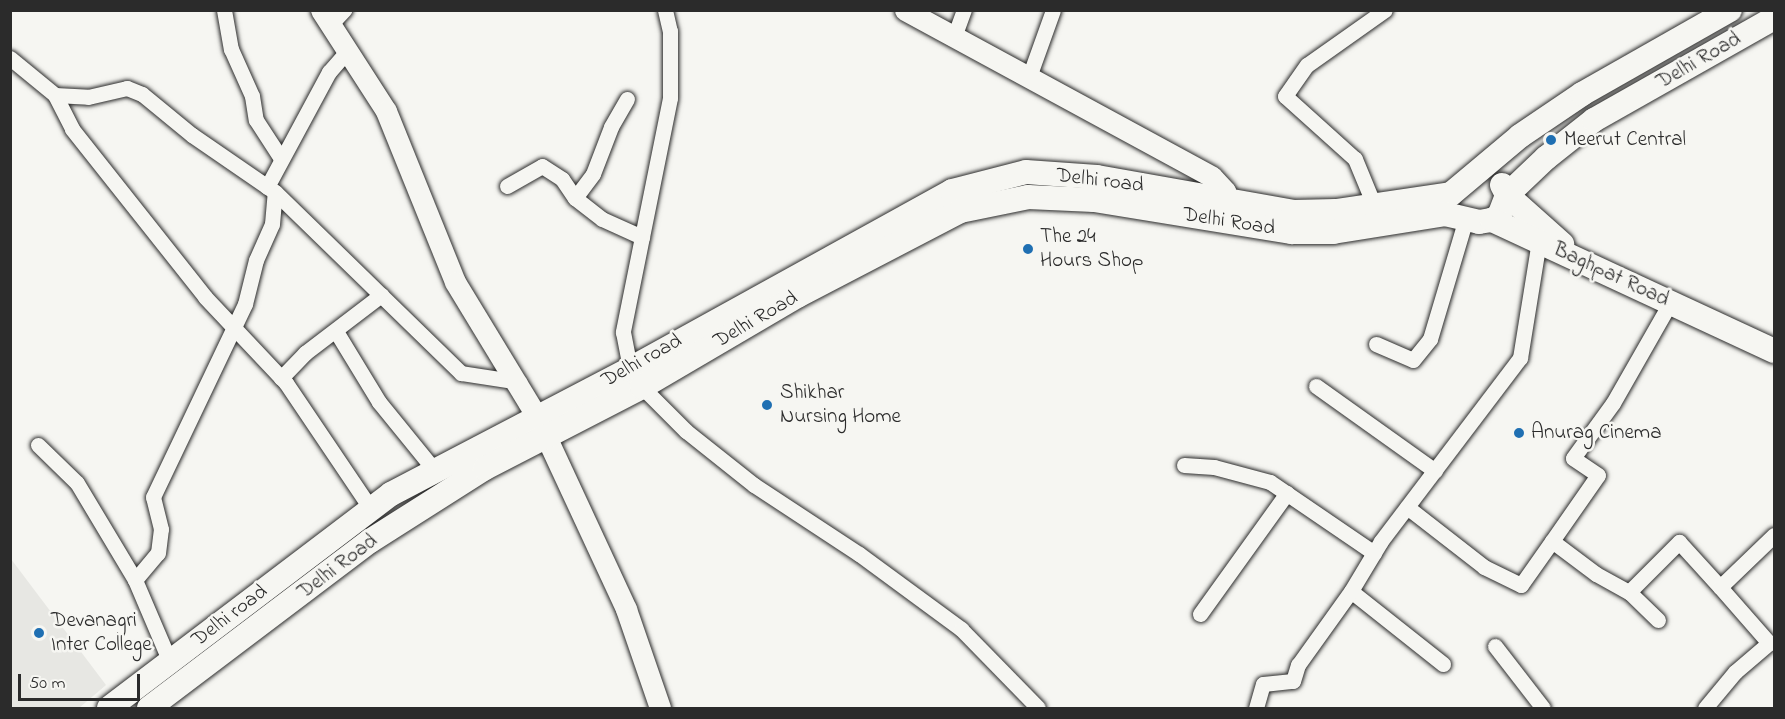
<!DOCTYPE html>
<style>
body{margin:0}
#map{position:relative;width:1785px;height:719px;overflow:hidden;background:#f6f6f2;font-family:"Indie Flower",sans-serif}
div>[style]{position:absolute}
.built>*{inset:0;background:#e7e7e3}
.roads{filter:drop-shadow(0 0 2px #2b2b2b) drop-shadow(0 0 2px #2b2b2b)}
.street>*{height:15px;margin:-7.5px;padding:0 7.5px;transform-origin:7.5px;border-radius:7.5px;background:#f6f6f2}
.secondary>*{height:21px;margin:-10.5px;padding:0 10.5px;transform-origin:10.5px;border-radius:10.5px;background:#f6f6f2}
.primary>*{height:24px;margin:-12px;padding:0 12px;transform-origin:12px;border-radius:12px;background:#f6f6f2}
.dots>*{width:16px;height:16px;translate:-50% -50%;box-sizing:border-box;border:3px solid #f6f6f2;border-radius:50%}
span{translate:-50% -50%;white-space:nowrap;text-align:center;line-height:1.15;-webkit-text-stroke:5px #f6f6f2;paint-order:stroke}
.street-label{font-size:21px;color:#2b2b2b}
.poi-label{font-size:21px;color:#2b2b2b}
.left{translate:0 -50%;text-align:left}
.frame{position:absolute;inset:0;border:12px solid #2b2b2b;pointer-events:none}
.scale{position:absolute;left:18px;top:674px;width:122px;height:27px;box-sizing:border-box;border:3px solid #2b2b2b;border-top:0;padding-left:8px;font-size:18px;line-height:21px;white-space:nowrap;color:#2b2b2b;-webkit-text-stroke:4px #f6f6f2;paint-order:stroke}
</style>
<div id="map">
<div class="built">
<i style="clip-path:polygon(11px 559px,106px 685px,79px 708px,11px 708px)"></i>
</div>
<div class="roads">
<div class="street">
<i style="left:224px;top:10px;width:40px;rotate:80deg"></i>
<i style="left:231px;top:49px;width:51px;rotate:65.9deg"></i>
<i style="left:252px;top:96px;width:24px;rotate:81deg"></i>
<i style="left:256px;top:120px;width:44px;rotate:57deg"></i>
<i style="left:665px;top:10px;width:22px;rotate:77deg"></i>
<i style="left:670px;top:31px;width:67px;rotate:90deg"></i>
<i style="left:670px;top:98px;width:239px;rotate:101.4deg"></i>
<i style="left:623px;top:332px;width:38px;rotate:79deg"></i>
<i style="left:630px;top:369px;width:22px;rotate:56deg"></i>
<i style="left:642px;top:387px;width:62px;rotate:45deg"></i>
<i style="left:686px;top:431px;width:87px;rotate:38.5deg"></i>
<i style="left:754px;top:485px;width:126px;rotate:33.3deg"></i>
<i style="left:859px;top:554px;width:127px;rotate:36.3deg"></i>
<i style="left:961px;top:629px;width:110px;rotate:45.7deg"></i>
<i style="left:330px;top:25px;width:21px;rotate:-47deg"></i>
<i style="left:954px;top:37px;width:29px;rotate:-70deg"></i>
<i style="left:10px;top:58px;width:58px;rotate:39.4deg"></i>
<i style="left:55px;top:95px;width:33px;rotate:3deg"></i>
<i style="left:88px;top:97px;width:40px;rotate:-13deg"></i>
<i style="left:127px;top:88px;width:16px;rotate:22deg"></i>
<i style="left:142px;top:94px;width:65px;rotate:39.4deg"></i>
<i style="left:192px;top:135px;width:101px;rotate:34.5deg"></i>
<i style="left:275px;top:192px;width:260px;rotate:44.2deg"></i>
<i style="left:461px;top:373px;width:59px;rotate:8.8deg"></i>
<i style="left:1029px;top:77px;width:71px;rotate:-70.3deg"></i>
<i style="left:55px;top:95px;width:38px;rotate:63deg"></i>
<i style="left:72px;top:129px;width:214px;rotate:51.6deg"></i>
<i style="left:205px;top:297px;width:118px;rotate:46.7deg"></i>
<i style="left:286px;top:383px;width:152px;rotate:56deg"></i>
<i style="left:627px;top:99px;width:32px;rotate:120deg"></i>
<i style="left:611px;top:127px;width:50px;rotate:111deg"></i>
<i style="left:593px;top:174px;width:30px;rotate:127deg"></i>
<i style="left:575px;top:198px;width:34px;rotate:38deg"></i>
<i style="left:602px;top:219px;width:44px;rotate:24.2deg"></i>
<i style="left:507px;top:186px;width:40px;rotate:-29.7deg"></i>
<i style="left:542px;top:166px;width:24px;rotate:33deg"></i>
<i style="left:562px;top:179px;width:23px;rotate:56deg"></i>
<i style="left:267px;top:187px;width:131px;rotate:-61.7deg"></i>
<i style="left:329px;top:72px;width:28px;rotate:-49deg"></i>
<i style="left:1374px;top:205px;width:50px;rotate:-112.4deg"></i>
<i style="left:1355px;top:159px;width:94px;rotate:-138deg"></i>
<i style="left:1285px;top:96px;width:38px;rotate:-55deg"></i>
<i style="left:1307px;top:65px;width:95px;rotate:-35.2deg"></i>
<i style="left:337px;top:333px;width:81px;rotate:58.7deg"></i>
<i style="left:379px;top:402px;width:89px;rotate:50.9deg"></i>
<i style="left:1376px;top:344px;width:40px;rotate:23.4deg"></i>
<i style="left:1413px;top:360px;width:27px;rotate:-51deg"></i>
<i style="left:1430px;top:339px;width:126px;rotate:-73.4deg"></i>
<i style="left:281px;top:378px;width:35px;rotate:-46deg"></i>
<i style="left:305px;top:353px;width:96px;rotate:-37.3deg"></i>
<i style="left:1316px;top:386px;width:146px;rotate:35.5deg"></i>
<i style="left:38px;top:445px;width:54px;rotate:44.3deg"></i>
<i style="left:77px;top:483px;width:113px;rotate:59.1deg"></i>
<i style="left:1184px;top:465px;width:30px;rotate:4deg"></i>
<i style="left:1214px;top:467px;width:58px;rotate:15deg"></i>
<i style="left:1270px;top:482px;width:126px;rotate:34.3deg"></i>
<i style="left:1407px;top:507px;width:98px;rotate:37.9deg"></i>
<i style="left:1484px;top:567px;width:41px;rotate:25.9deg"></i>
<i style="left:1521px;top:585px;width:54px;rotate:-54.8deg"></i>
<i style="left:1552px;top:541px;width:55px;rotate:36.9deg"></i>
<i style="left:1596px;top:574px;width:38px;rotate:29deg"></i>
<i style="left:1552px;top:541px;width:80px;rotate:-55.1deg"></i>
<i style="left:1598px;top:475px;width:30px;rotate:-146deg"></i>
<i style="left:1573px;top:458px;width:68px;rotate:-54deg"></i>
<i style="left:1613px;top:403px;width:115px;rotate:-60.3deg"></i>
<i style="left:1200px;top:614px;width:149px;rotate:-54.3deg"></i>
<i style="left:1658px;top:620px;width:40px;rotate:-136deg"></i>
<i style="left:1629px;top:592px;width:71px;rotate:-45deg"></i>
<i style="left:1679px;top:542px;width:61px;rotate:47.7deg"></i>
<i style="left:1495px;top:646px;width:78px;rotate:52.3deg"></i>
<i style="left:170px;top:662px;width:89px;rotate:-113.1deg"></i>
<i style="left:135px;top:580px;width:35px;rotate:-50deg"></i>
<i style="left:158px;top:553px;width:24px;rotate:-83deg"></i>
<i style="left:161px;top:529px;width:33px;rotate:-104deg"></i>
<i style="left:153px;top:497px;width:214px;rotate:-64.5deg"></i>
<i style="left:245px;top:304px;width:45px;rotate:-76deg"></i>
<i style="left:256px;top:260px;width:39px;rotate:-66deg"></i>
<i style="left:272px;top:224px;width:32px;rotate:-85deg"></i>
<i style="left:1443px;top:664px;width:117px;rotate:-141.6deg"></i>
<i style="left:1351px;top:591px;width:58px;rotate:-59deg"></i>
<i style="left:1381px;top:541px;width:230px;rotate:-52.8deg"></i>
<i style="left:1520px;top:358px;width:119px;rotate:-80.8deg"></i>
<i style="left:1256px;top:708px;width:25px;rotate:-74deg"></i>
<i style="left:1263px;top:684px;width:30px;rotate:-6deg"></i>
<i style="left:1293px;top:681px;width:17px;rotate:-73deg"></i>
<i style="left:1298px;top:665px;width:91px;rotate:-54.4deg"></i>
<i style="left:1705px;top:708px;width:47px;rotate:-50.2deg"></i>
<i style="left:1735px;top:672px;width:45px;rotate:-40.5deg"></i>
<i style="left:1769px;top:643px;width:74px;rotate:-131.2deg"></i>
<i style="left:1720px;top:587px;width:75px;rotate:-43.9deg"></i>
</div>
<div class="secondary">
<i style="left:321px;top:10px;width:120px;rotate:57.2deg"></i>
<i style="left:386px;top:111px;width:184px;rotate:68deg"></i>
<i style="left:455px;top:282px;width:158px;rotate:58.7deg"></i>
<i style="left:537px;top:417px;width:212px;rotate:65.1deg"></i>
<i style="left:626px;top:609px;width:105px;rotate:71deg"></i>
<i style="left:905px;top:10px;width:349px;rotate:28.5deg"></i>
<i style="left:1212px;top:177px;width:19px;rotate:47deg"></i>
<i style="left:1225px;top:191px;width:20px;rotate:72deg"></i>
</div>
<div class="primary">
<i style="left:1502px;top:185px;width:11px;rotate:63deg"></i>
<i style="left:1507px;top:195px;width:74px;rotate:41.7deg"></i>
<i style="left:1492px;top:220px;width:8px;rotate:-30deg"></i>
<i style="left:1499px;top:216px;width:22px;rotate:-69deg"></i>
<i style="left:1507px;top:195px;width:54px;rotate:-43.5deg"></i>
<i style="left:1546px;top:158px;width:61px;rotate:-38.4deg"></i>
<i style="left:1594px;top:120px;width:207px;rotate:-29.5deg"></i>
<i style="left:109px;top:708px;width:354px;rotate:-37.2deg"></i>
<i style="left:391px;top:494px;width:270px;rotate:-27.6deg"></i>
<i style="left:630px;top:369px;width:368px;rotate:-28.9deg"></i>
<i style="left:952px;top:191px;width:76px;rotate:-14.4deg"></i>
<i style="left:1026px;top:172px;width:71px;rotate:4deg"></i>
<i style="left:1097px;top:177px;width:199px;rotate:10.1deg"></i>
<i style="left:1293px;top:212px;width:43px;rotate:-1.3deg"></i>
<i style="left:1336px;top:211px;width:116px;rotate:-8.4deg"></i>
<i style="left:1451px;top:194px;width:90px;rotate:-40deg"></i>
<i style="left:1520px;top:136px;width:75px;rotate:-34.1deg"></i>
<i style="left:1582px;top:94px;width:170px;rotate:-29.6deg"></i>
<i style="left:149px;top:708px;width:277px;rotate:-37.1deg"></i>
<i style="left:370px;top:541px;width:136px;rotate:-32.4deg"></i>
<i style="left:485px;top:468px;width:177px;rotate:-27.3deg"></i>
<i style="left:642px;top:387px;width:180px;rotate:-30.4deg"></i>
<i style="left:797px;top:296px;width:184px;rotate:-27.5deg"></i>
<i style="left:960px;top:211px;width:69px;rotate:-11.6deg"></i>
<i style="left:1028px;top:197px;width:66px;rotate:2.6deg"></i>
<i style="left:1094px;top:200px;width:201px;rotate:9.2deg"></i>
<i style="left:1292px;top:232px;width:41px"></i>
<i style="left:1333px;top:232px;width:113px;rotate:-9.1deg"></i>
<i style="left:1445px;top:214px;width:35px;rotate:13deg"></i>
<i style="left:1479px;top:222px;width:13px;rotate:-9deg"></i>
<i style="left:1492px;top:220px;width:311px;rotate:24.9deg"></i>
</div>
</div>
<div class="dots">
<i style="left:1551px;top:140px;background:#1f6fb2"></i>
<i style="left:1028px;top:249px;background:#1f6fb2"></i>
<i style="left:767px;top:405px;background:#1f6fb2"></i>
<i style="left:1519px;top:433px;background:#1f6fb2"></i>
<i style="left:39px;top:633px;background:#1f6fb2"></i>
</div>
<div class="street-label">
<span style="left:1699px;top:61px;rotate:-30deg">Delhi Road</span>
<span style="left:1100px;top:181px;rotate:7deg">Delhi road</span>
<span style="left:1229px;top:222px;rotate:9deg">Delhi Road</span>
<span style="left:1611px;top:275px;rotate:25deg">Baghpat Road</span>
<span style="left:756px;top:320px;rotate:-30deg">Delhi Road</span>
<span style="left:642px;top:361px;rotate:-29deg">Delhi road</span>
<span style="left:338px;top:567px;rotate:-37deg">Delhi Road</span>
<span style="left:230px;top:616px;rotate:-37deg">Delhi road</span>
</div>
<div class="poi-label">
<span class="left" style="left:1564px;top:140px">Meerut Central</span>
<span class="left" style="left:1040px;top:249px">The 24<br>Hours Shop</span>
<span class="left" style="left:780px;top:405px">Shikhar<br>Nursing Home</span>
<span class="left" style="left:1531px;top:433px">Anurag Cinema</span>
<span class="left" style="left:51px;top:633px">Devanagri<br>Inter College</span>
</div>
<div class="frame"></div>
<div class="scale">50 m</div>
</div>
